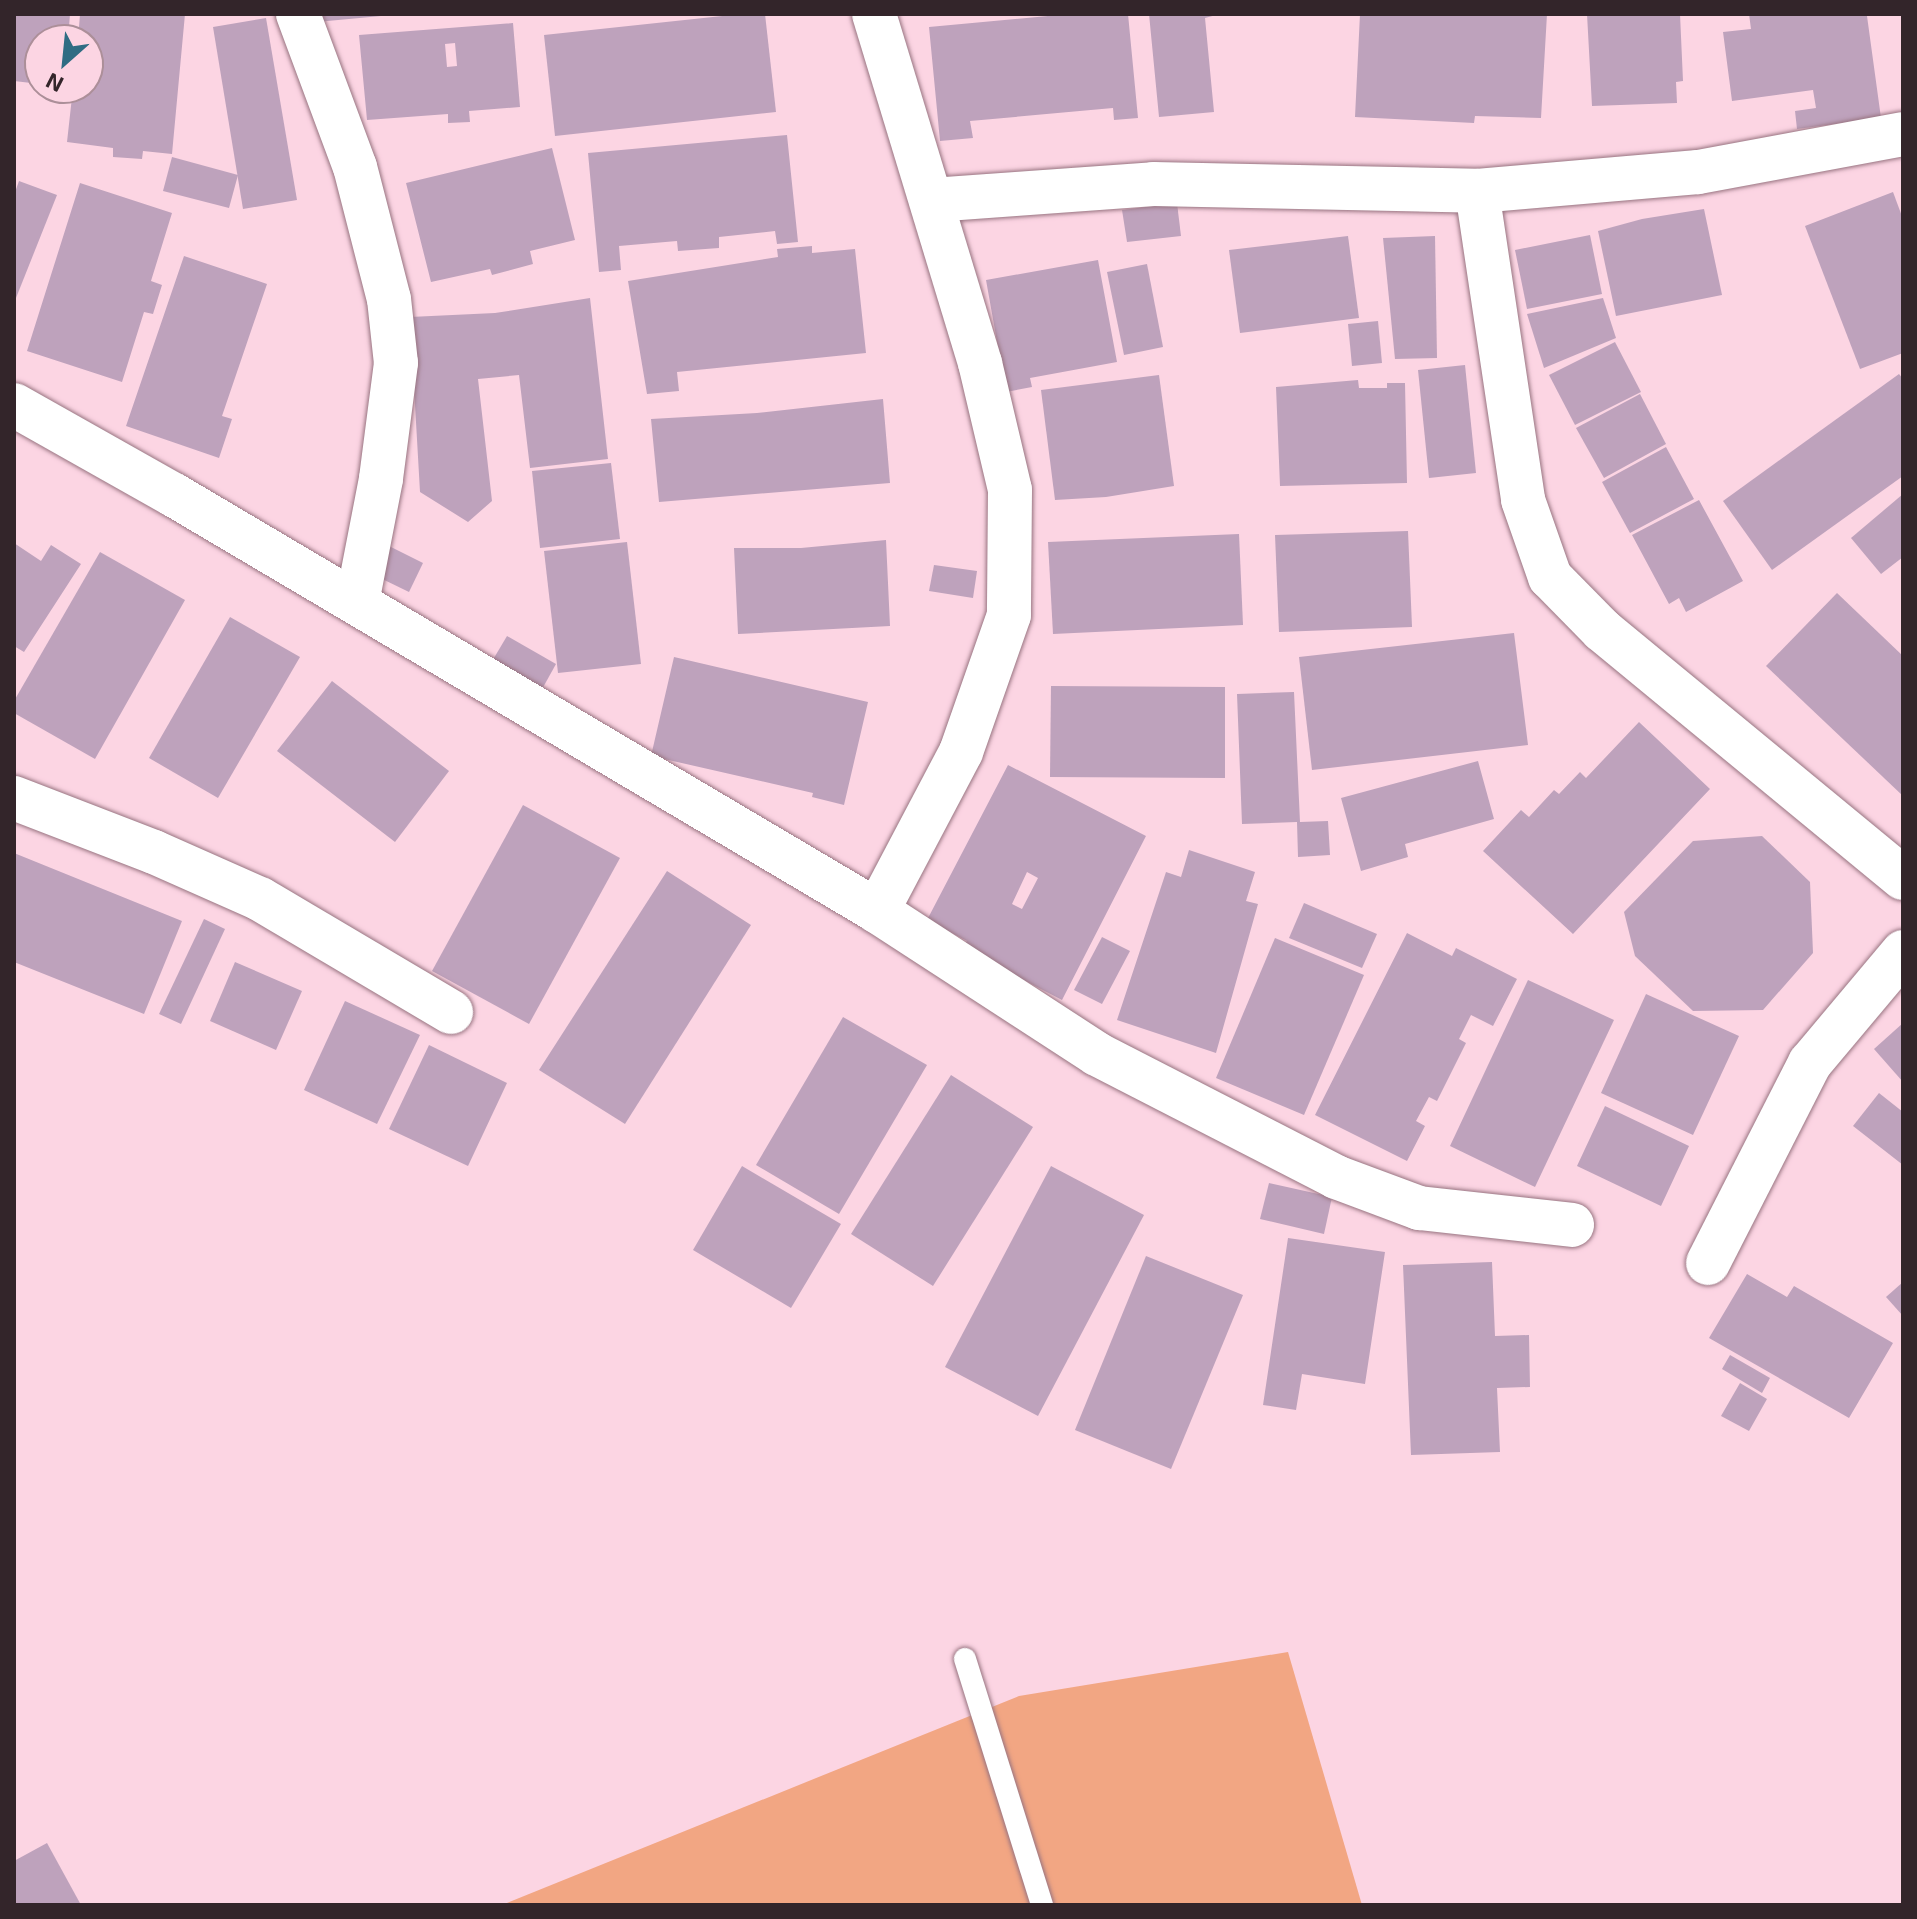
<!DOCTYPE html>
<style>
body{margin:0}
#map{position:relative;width:1917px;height:1919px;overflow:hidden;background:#fcd5e3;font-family:"Exo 2",sans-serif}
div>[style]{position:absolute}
.green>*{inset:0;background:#f2a683}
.building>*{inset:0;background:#bea2bc}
.roads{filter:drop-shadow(0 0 2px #987481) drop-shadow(0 0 2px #987481)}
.service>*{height:22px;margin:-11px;padding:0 11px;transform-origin:11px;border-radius:11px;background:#fff}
.minor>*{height:44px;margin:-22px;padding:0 22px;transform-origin:22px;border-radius:22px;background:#fff}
span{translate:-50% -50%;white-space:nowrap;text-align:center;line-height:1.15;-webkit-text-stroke:8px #fcd5e3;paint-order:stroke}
.frame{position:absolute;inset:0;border:16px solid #33252a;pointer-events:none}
.north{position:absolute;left:24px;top:24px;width:80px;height:80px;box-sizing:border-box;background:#fcd5e3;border:2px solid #ac8f99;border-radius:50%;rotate:207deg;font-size:22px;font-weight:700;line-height:32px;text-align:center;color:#33252a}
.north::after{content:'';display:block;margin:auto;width:28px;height:36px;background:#2f6c83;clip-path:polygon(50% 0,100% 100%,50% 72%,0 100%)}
</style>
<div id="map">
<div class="green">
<i style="clip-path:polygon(1288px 1652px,1362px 1905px,502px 1905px,1019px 1696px)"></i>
</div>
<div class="building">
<i style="clip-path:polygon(14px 14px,70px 14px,68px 40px,40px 40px,40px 84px,14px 81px)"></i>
<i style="clip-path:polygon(80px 14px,185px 14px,172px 154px,143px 151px,142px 159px,113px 157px,113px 148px,67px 142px,73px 88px,88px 88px,88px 40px,78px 40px)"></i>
<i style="clip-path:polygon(306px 14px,381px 14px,381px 16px,306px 23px)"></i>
<i style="clip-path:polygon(741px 14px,765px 14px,776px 112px,555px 136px,544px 35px)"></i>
<i style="clip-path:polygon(1069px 14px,1128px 14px,1138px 118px,1114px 120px,1113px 108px,970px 121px,973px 138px,940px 141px,929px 27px)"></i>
<i style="clip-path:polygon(1149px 14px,1220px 14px,1205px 18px,1214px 112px,1159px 117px)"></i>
<i style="clip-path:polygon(1360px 14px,1547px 14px,1541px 118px,1475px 116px,1474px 123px,1355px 117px)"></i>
<i style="clip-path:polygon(1587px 14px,1680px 14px,1683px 81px,1676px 82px,1677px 103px,1592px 106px)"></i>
<i style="clip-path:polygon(1749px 14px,1867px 16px,1881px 118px,1797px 129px,1795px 111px,1816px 108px,1813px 90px,1732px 101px,1723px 32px,1751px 29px)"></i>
<i style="clip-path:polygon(266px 18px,297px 200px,243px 209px,213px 27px)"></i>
<i style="clip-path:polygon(evenodd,513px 23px,520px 107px,469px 111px,470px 122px,448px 123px,448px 114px,367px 120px,359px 35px,513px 23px,455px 43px,457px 66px,447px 67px,445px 44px,455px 43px)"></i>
<i style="clip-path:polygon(787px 135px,798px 242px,777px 244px,775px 231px,719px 237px,719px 248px,678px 251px,677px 241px,619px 246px,621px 270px,599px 272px,588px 153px)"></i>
<i style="clip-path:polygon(552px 148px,575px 240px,530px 251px,533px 264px,492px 275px,490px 269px,431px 282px,406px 183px)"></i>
<i style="clip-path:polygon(172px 157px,238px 175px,229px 208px,163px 191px)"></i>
<i style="clip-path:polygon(19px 181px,57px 195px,14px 303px,14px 195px)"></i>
<i style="clip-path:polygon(80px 183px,172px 213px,151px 281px,162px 285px,153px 314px,144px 312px,122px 382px,27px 351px)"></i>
<i style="clip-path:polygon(1893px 192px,1903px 219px,1903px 353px,1860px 369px,1805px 226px)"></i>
<i style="clip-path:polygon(1177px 203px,1181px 236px,1127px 242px,1122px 210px)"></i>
<i style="clip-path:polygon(1704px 209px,1722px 295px,1616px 316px,1598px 231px,1642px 219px)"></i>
<i style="clip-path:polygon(1590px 235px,1602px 294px,1527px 309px,1515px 250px)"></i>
<i style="clip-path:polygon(1348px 236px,1359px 318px,1240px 333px,1229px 250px)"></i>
<i style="clip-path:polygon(1435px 236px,1437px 358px,1395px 359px,1383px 238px)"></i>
<i style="clip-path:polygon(812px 246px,812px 253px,855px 249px,866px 353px,677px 372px,679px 391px,647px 394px,628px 281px,778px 257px,777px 249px)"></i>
<i style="clip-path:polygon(184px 256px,267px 284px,222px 416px,232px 419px,219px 458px,126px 426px)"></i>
<i style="clip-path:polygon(1098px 260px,1117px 362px,1030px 378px,1032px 387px,1006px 392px,986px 280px)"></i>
<i style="clip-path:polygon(1147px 264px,1163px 347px,1124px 355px,1107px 272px)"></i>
<i style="clip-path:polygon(590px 298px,608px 459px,530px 468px,519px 375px,478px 379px,492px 501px,468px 522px,420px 492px,410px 317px,495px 313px)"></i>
<i style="clip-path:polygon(1603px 298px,1616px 338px,1544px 368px,1527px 314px)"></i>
<i style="clip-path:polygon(1378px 321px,1382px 363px,1352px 366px,1348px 324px)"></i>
<i style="clip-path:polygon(1615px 342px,1641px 392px,1575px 425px,1549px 375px)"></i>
<i style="clip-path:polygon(1465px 365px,1476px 473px,1429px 478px,1418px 370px)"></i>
<i style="clip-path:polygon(1899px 374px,1903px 379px,1903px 476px,1772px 570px,1723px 501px)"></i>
<i style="clip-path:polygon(1159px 375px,1174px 486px,1106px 497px,1055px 500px,1041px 390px)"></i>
<i style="clip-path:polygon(1358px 380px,1359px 388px,1387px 388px,1387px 383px,1405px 383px,1407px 483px,1280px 486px,1276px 387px)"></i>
<i style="clip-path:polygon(1640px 394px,1666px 444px,1604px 478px,1576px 428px)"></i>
<i style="clip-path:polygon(883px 399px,890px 483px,659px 502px,651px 419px,757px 413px)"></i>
<i style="clip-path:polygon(1666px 447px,1694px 499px,1630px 533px,1602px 482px)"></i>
<i style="clip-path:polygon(611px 463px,620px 539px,540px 548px,532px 471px)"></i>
<i style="clip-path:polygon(1903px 494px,1903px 557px,1881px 574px,1851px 538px)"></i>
<i style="clip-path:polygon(1699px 500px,1743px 581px,1686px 612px,1679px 598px,1669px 604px,1632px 535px)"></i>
<i style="clip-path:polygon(1408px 531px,1412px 627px,1279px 632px,1275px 535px)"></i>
<i style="clip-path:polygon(1239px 534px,1243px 625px,1053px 634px,1048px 542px)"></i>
<i style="clip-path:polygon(886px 540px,890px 626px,738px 634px,734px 548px,801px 548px)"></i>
<i style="clip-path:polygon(627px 542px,641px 664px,558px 673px,544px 551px)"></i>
<i style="clip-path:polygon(14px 543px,41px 561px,51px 545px,81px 564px,24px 652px,14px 646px)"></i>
<i style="clip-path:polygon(387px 545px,423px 563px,409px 592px,372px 574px)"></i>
<i style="clip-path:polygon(100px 552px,185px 600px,95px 759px,14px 713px,14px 701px)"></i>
<i style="clip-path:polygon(934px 565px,977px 571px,973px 598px,929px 591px)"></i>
<i style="clip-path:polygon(1837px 593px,1903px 656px,1903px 796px,1766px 666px)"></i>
<i style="clip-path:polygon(230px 617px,300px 657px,218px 798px,149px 758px)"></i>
<i style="clip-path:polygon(1514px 633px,1528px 745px,1312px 770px,1299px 657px)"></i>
<i style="clip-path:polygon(507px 636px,556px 664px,541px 691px,491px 663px)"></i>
<i style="clip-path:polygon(674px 657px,868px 702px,844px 805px,812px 797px,813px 793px,651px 756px)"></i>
<i style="clip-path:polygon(332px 681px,449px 771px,395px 842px,277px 751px)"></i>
<i style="clip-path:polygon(1051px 686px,1225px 687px,1225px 778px,1050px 777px)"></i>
<i style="clip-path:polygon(1294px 692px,1300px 822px,1328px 821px,1330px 855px,1298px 857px,1297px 822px,1242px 824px,1237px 694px)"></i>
<i style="clip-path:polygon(1639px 722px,1710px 789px,1573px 934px,1483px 851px,1521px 810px,1529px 817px,1554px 790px,1559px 794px,1580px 772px,1586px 778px)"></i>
<i style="clip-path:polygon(1478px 761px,1494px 819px,1405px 844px,1408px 857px,1361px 871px,1341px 798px)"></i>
<i style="clip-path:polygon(evenodd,1008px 765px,1146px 836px,1062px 1000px,962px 948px,967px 941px,927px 920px,1008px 765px,1027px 872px,1038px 878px,1022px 909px,1012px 904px,1027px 872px)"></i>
<i style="clip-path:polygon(523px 805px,620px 858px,529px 1024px,432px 971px)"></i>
<i style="clip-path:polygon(1762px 836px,1810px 882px,1813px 953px,1763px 1010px,1693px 1011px,1635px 956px,1624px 912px,1693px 841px)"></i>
<i style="clip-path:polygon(1189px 850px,1255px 872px,1246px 901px,1258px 904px,1216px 1053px,1117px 1020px,1166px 872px,1181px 877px)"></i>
<i style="clip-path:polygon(14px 853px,182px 921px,144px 1014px,14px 962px)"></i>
<i style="clip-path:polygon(667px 871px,751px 925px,625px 1124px,539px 1070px)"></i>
<i style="clip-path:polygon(1304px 903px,1377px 934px,1362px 968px,1289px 938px)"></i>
<i style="clip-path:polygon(204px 919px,225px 929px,181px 1024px,159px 1014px)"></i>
<i style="clip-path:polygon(1407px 933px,1452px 956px,1456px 948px,1517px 979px,1493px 1026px,1471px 1015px,1459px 1039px,1466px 1043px,1437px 1101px,1429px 1097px,1416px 1121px,1425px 1126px,1407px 1161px,1315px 1115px)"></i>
<i style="clip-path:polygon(1102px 937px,1130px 951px,1102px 1004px,1074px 990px)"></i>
<i style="clip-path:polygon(1275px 938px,1364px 975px,1304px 1115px,1216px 1078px)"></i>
<i style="clip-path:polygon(235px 962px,302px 991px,276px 1050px,210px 1021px)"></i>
<i style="clip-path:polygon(1528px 980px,1614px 1020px,1535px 1187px,1450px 1146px)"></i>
<i style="clip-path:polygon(1646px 994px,1739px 1036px,1693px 1135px,1601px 1093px)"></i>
<i style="clip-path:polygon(345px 1001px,420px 1035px,377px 1124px,304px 1090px)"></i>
<i style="clip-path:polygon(843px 1017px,927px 1065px,839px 1214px,756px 1165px)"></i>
<i style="clip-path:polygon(1903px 1023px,1903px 1082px,1874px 1049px)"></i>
<i style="clip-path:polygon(429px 1045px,507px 1083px,468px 1166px,389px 1129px)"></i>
<i style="clip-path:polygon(951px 1075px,1033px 1127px,933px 1286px,851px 1234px)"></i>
<i style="clip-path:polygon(1879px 1093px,1903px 1112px,1903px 1165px,1853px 1126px)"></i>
<i style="clip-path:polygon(1605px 1106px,1689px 1146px,1661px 1206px,1577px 1166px)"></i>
<i style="clip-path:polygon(742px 1166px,841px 1224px,791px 1308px,693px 1250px)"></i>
<i style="clip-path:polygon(1051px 1166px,1144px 1215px,1038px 1416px,945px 1367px)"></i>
<i style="clip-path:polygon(1269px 1183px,1332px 1197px,1324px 1234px,1260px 1219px)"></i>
<i style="clip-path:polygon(1288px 1238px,1385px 1252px,1365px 1384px,1302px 1374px,1296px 1410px,1263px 1405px)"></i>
<i style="clip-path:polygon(1146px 1256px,1243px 1295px,1171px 1469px,1075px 1430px)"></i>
<i style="clip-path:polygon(1492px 1262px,1495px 1336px,1529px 1335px,1530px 1387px,1497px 1388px,1500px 1452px,1411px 1455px,1403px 1265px)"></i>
<i style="clip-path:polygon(1747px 1274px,1787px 1297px,1794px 1286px,1893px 1343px,1849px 1418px,1709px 1338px)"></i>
<i style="clip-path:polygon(1903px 1282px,1903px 1316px,1886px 1297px)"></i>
<i style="clip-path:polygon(1730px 1355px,1770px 1378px,1762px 1393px,1722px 1369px)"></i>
<i style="clip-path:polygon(1740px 1383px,1767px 1399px,1749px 1431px,1721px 1416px)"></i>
<i style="clip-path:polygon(47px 1843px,81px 1905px,14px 1905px,14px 1861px)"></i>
</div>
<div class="roads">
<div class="service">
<i style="left:965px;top:1659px;width:258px;rotate:72.6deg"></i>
</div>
<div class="minor">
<i style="left:298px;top:14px;width:163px;rotate:69.6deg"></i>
<i style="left:355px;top:167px;width:136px;rotate:75.6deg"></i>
<i style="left:389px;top:299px;width:64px;rotate:83.8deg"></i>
<i style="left:396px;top:363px;width:117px;rotate:97.4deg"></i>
<i style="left:381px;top:479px;width:126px;rotate:101deg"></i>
<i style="left:874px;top:14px;width:365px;rotate:73.1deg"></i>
<i style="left:980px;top:363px;width:130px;rotate:76.7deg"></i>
<i style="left:1010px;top:490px;width:125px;rotate:90.5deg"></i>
<i style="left:1009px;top:615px;width:145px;rotate:109.3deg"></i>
<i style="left:961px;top:752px;width:180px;rotate:117.8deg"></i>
<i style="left:1477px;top:191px;width:312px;rotate:81.5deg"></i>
<i style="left:1523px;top:500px;width:82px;rotate:70.7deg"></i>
<i style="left:1550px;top:577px;width:74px;rotate:45.5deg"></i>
<i style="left:1602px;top:630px;width:390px;rotate:39.5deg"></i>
<i style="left:932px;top:200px;width:222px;rotate:-4.1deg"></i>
<i style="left:1153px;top:184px;width:324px;rotate:1.2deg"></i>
<i style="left:1477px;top:191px;width:222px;rotate:-4.9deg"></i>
<i style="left:1698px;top:172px;width:208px;rotate:-10.5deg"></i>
<i style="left:14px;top:405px;width:184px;rotate:29.4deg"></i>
<i style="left:174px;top:495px;width:817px;rotate:30.61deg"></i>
<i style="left:877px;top:911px;width:262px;rotate:33deg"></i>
<i style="left:1097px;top:1054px;width:269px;rotate:27.2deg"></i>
<i style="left:1336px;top:1177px;width:89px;rotate:20.5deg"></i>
<i style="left:1419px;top:1208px;width:154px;rotate:6.3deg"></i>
<i style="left:14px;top:798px;width:150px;rotate:21.1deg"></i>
<i style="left:154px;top:852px;width:116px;rotate:23.9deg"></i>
<i style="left:260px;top:899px;width:222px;rotate:30.6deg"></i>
<i style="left:1708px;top:1263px;width:225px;rotate:-63deg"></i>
<i style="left:1810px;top:1063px;width:145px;rotate:-50deg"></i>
</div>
</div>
<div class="frame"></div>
<div class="north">N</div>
</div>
